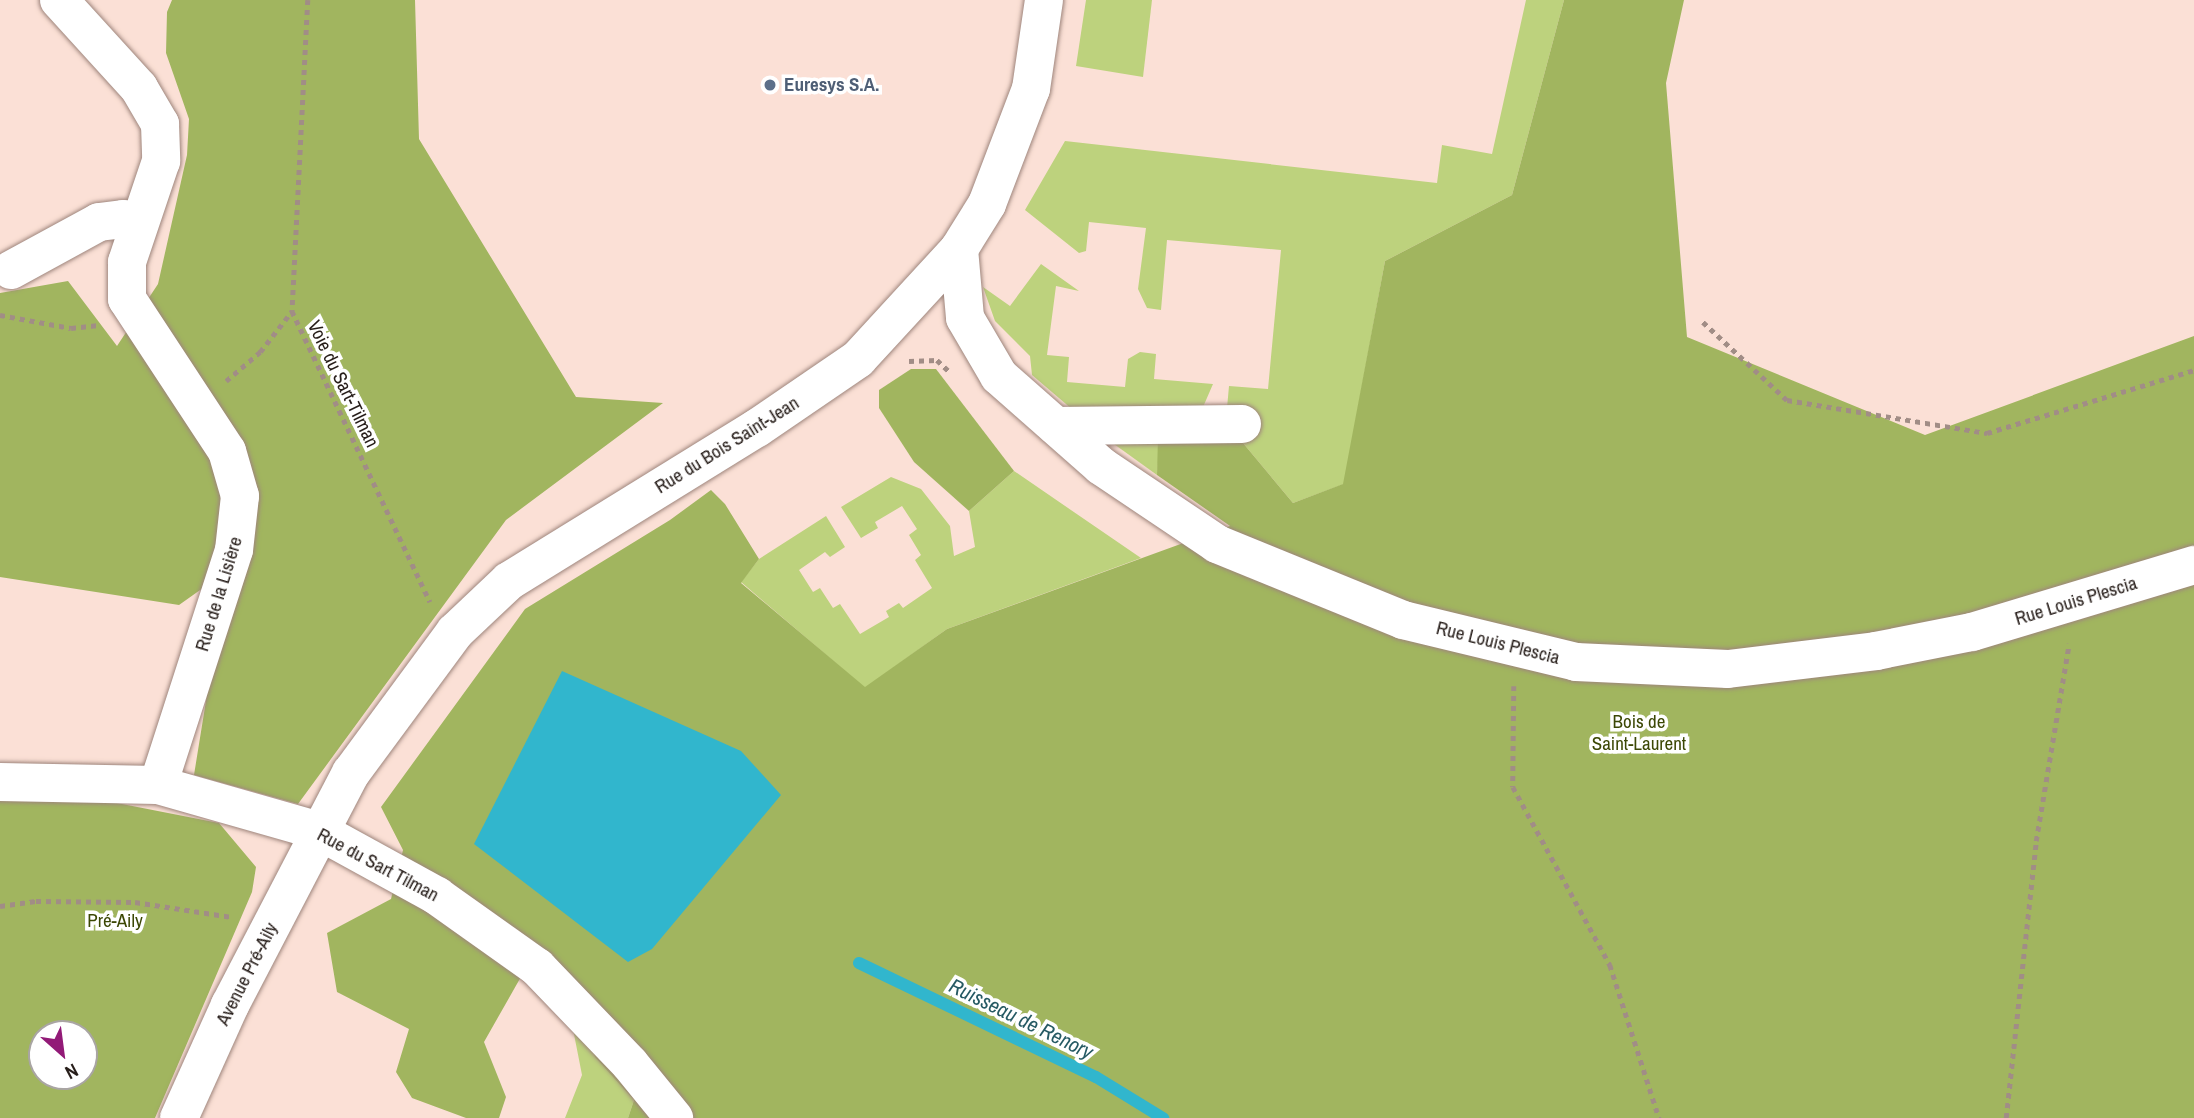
<!DOCTYPE html>
<meta charset="utf-8">
<style>
body{margin:0}
#map{position:relative;width:2194px;height:1118px;overflow:hidden;background:#fbe0d6;font-family:"Archivo Narrow",sans-serif}
div>[style]{position:absolute}
.green>*{inset:0;background:#bdd27d}
.forest>*{inset:0;background:#a1b55f}
.water>*{inset:0;background:#31b6cd}
.stream>*{height:12px;margin:-6px;padding:0 6px;transform-origin:6px;border-radius:6px;background:#31b6cd}
.path>*{height:4.5px;margin-top:-2.25px;transform-origin:0;background:repeating-linear-gradient(90deg,#a18d86 0 5px,transparent 0 10px)}
.roads{filter:drop-shadow(0 0 2px #9e857c) drop-shadow(0 0 2px #9e857c)}
.minor>*{height:38px;margin:-19px;padding:0 19px;transform-origin:19px;border-radius:19px;background:#fff}
.dots>*{width:19px;height:19px;translate:-50% -50%;box-sizing:border-box;border:4px solid #fff;border-radius:50%}
span{translate:-50% -50%;white-space:nowrap;text-align:center;line-height:1.15;-webkit-text-stroke:7px #fff;paint-order:stroke}
.service-label{font-size:19px;color:#4e5e75;font-weight:700}
.left{translate:0 -50%;text-align:left}
.street-label{font-size:19px;color:#271e1a}
.park-label{font-size:19px;color:#3c4805}
.water-label{font-size:21px;color:#265a64;font-style:italic}
.north{position:absolute;left:28px;top:1020px;width:70px;height:70px;box-sizing:border-box;background:#fff;border:2px solid #a9a5a3;border-radius:50%;rotate:152deg;font-size:19px;font-weight:700;line-height:28px;text-align:center;color:#271e1a}
.north::after{content:'';display:block;margin:auto;width:24px;height:32px;background:#921a77;clip-path:polygon(50% 0,100% 100%,50% 72%,0 100%)}
</style>
<div id="map">
<div class="green">
<i style="clip-path:polygon(1086px 0,1152px 0,1143px 77px,1076px 66px)"></i>
<i style="clip-path:polygon(1526px 0,1564px 0,1512px 195px,1385px 261px,1344px 484px,1293px 503px,1238px 437px,1227px 408px,1229px 386px,1268px 389px,1281px 250px,1167px 240px,1161px 310px,1147px 308px,1138px 289px,1146px 228px,1089px 222px,1086px 251px,1079px 253px,1025px 210px,1065px 141px,1437px 183px,1442px 145px,1492px 154px)"></i>
<i style="clip-path:polygon(1041px 264px,1079px 291px,1056px 286px,1047px 355px,1069px 357px,1067px 382px,1125px 387px,1128px 359px,1140px 352px,1156px 354px,1154px 379px,1213px 384px,1200px 414px,1073px 410px,1032px 375px,1030px 356px,995px 321px,983px 287px,1010px 306px)"></i>
<i style="clip-path:polygon(1160px 437px,1157px 475px,1107px 439px)"></i>
<i style="clip-path:polygon(1014px 471px,1141px 558px,947px 629px,865px 688px,741px 582px,759px 559px,826px 516px,845px 547px,830px 557px,825px 552px,799px 570px,813px 592px,820px 588px,833px 608px,840px 604px,860px 634px,889px 617px,886px 611px,899px 603px,903px 608px,932px 588px,915px 560px,921px 555px,909px 535px,917px 529px,902px 506px,875px 522px,878px 528px,861px 538px,841px 507px,891px 477px,921px 489px,950px 526px,954px 556px,975px 547px,969px 511px)"></i>
<i style="clip-path:polygon(572px 1024px,634px 1100px,628px 1118px,565px 1118px,582px 1075px)"></i>
</div>
<div class="forest">
<i style="clip-path:polygon(172px 0,415px 0,419px 139px,576px 397px,663px 403px,506px 520px,298px 804px,194px 775px,227px 571px,179px 605px,0 577px,0 293px,68px 281px,117px 346px,158px 284px,187px 155px,189px 119px,166px 53px,167px 12px)"></i>
<i style="clip-path:polygon(1564px 0,1684px 0,1666px 83px,1687px 337px,1925px 435px,2194px 336px,2194px 1118px,628px 1118px,634px 1100px,595px 1057px,591px 1043px,522px 975px,484px 1042px,506px 1097px,499px 1118px,466px 1118px,412px 1098px,396px 1072px,409px 1029px,337px 992px,327px 933px,391px 899px,403px 850px,381px 807px,525px 609px,670px 520px,711px 490px,725px 504px,759px 559px,741px 583px,865px 687px,947px 629px,1230px 526px,1157px 475px,1158px 437px,1238px 437px,1293px 503px,1343px 484px,1385px 261px,1512px 195px)"></i>
<i style="clip-path:polygon(911px 369px,936px 369px,1014px 471px,969px 511px,914px 462px,879px 408px,879px 390px)"></i>
<i style="clip-path:polygon(evenodd,0 798px,117px 803px,219px 823px,256px 867px,252px 892px,155px 1118px,0 1118px,0 798px,42px 1034px,84px 1034px,84px 1076px,42px 1076px,42px 1034px)"></i>
</div>
<div class="water">
<i style="clip-path:polygon(562px 671px,741px 751px,781px 795px,652px 949px,628px 962px,474px 844px)"></i>
</div>
<div class="stream">
<i style="left:859px;top:963px;width:263px;rotate:25.7deg"></i>
<i style="left:1096px;top:1077px;width:79px;rotate:31.5deg"></i>
</div>
<div class="path">
<i style="left:308px;top:0;width:311px;rotate:92.9deg"></i>
<i style="left:292px;top:311px;width:322px;rotate:64.6deg"></i>
<i style="left:0;top:315px;width:72px;rotate:10.4deg"></i>
<i style="left:71px;top:328px;width:28px;rotate:-6deg"></i>
<i style="left:1703px;top:322px;width:115px;rotate:42.9deg"></i>
<i style="left:1787px;top:400px;width:203px;rotate:9.4deg"></i>
<i style="left:1987px;top:433px;width:216px;rotate:-16.9deg"></i>
<i style="left:909px;top:361px;width:28px;rotate:-2deg"></i>
<i style="left:937px;top:360px;width:16px;rotate:43deg"></i>
<i style="left:226px;top:381px;width:45px;rotate:-40.5deg"></i>
<i style="left:260px;top:352px;width:52px;rotate:-52deg"></i>
<i style="left:1514px;top:686px;width:101px;rotate:90.6deg"></i>
<i style="left:1513px;top:787px;width:203px;rotate:61.4deg"></i>
<i style="left:1610px;top:965px;width:161px;rotate:72.2deg"></i>
<i style="left:0;top:906px;width:36px;rotate:-8deg"></i>
<i style="left:36px;top:901px;width:99px;rotate:0.6deg"></i>
<i style="left:135px;top:902px;width:98px;rotate:8.8deg"></i>
<i style="left:2006px;top:1118px;width:279px;rotate:-83.8deg"></i>
<i style="left:2036px;top:841px;width:200px;rotate:-80.5deg"></i>
</div>
<div class="roads">
<div class="minor">
<i style="left:59px;top:0;width:119px;rotate:47.7deg"></i>
<i style="left:139px;top:88px;width:42px;rotate:59.7deg"></i>
<i style="left:160px;top:124px;width:37px;rotate:88deg"></i>
<i style="left:161px;top:161px;width:107px;rotate:108.6deg"></i>
<i style="left:127px;top:262px;width:37px;rotate:90deg"></i>
<i style="left:127px;top:299px;width:182px;rotate:56.7deg"></i>
<i style="left:227px;top:451px;width:47px;rotate:73.9deg"></i>
<i style="left:240px;top:496px;width:54px;rotate:96.3deg"></i>
<i style="left:234px;top:550px;width:247px;rotate:107.9deg"></i>
<i style="left:959px;top:249px;width:69px;rotate:85deg"></i>
<i style="left:965px;top:318px;width:67px;rotate:59.6deg"></i>
<i style="left:999px;top:376px;width:136px;rotate:41.4deg"></i>
<i style="left:1101px;top:466px;width:140px;rotate:33.9deg"></i>
<i style="left:1217px;top:544px;width:201px;rotate:22.2deg"></i>
<i style="left:1403px;top:620px;width:178px;rotate:13.6deg"></i>
<i style="left:1576px;top:662px;width:152px;rotate:2.6deg"></i>
<i style="left:1728px;top:669px;width:149px;rotate:-6.9deg"></i>
<i style="left:1876px;top:651px;width:98px;rotate:-11.2deg"></i>
<i style="left:1972px;top:632px;width:232px;rotate:-16.8deg"></i>
<i style="left:11px;top:270px;width:100px;rotate:-28.6deg"></i>
<i style="left:99px;top:222px;width:24px;rotate:-7deg"></i>
<i style="left:123px;top:219px;width:17px;rotate:10deg"></i>
<i style="left:1056px;top:426px;width:186px;rotate:-0.6deg"></i>
<i style="left:0;top:782px;width:158px;rotate:1.1deg"></i>
<i style="left:158px;top:785px;width:167px;rotate:15.9deg"></i>
<i style="left:319px;top:831px;width:135px;rotate:28.8deg"></i>
<i style="left:437px;top:896px;width:123px;rotate:35.4deg"></i>
<i style="left:537px;top:967px;width:134px;rotate:46.2deg"></i>
<i style="left:630px;top:1064px;width:70px;rotate:50.8deg"></i>
<i style="left:179px;top:1118px;width:124px;rotate:-65.7deg"></i>
<i style="left:230px;top:1005px;width:262px;rotate:-62.5deg"></i>
<i style="left:351px;top:773px;width:175px;rotate:-53.6deg"></i>
<i style="left:455px;top:632px;width:74px;rotate:-43.4deg"></i>
<i style="left:509px;top:581px;width:291px;rotate:-31.7deg"></i>
<i style="left:757px;top:428px;width:122px;rotate:-34.3deg"></i>
<i style="left:858px;top:359px;width:149px;rotate:-47.4deg"></i>
<i style="left:959px;top:249px;width:53px;rotate:-58.1deg"></i>
<i style="left:987px;top:204px;width:123px;rotate:-69.1deg"></i>
<i style="left:1031px;top:89px;width:90px;rotate:-81.7deg"></i>
</div>
</div>
<div class="dots">
<i style="left:770px;top:85px;background:#5c6f8a"></i>
</div>
<div class="service-label">
<span class="left" style="left:784px;top:85px">Euresys S.A.</span>
</div>
<div class="street-label">
<span style="left:343px;top:384px;rotate:64deg">Voie du Sart-Tilman</span>
<span style="left:727px;top:445px;rotate:-32deg">Rue du Bois Saint-Jean</span>
<span style="left:219px;top:594px;rotate:-73deg">Rue de la Lisière</span>
<span style="left:2076px;top:601px;rotate:-17deg">Rue Louis Plescia</span>
<span style="left:1498px;top:643px;rotate:14deg">Rue Louis Plescia</span>
<span style="left:378px;top:865px;rotate:28deg">Rue du Sart Tilman</span>
<span style="left:247px;top:974px;rotate:-63deg">Avenue Pré-Aily</span>
</div>
<div class="park-label">
<span style="left:1639px;top:733px">Bois de<br>Saint-Laurent</span>
<span style="left:115px;top:921px">Pré-Aily</span>
</div>
<div class="water-label">
<span style="left:1021px;top:1019px;rotate:26deg">Ruisseau de Renory</span>
</div>
<div class="north">N</div>
</div>
